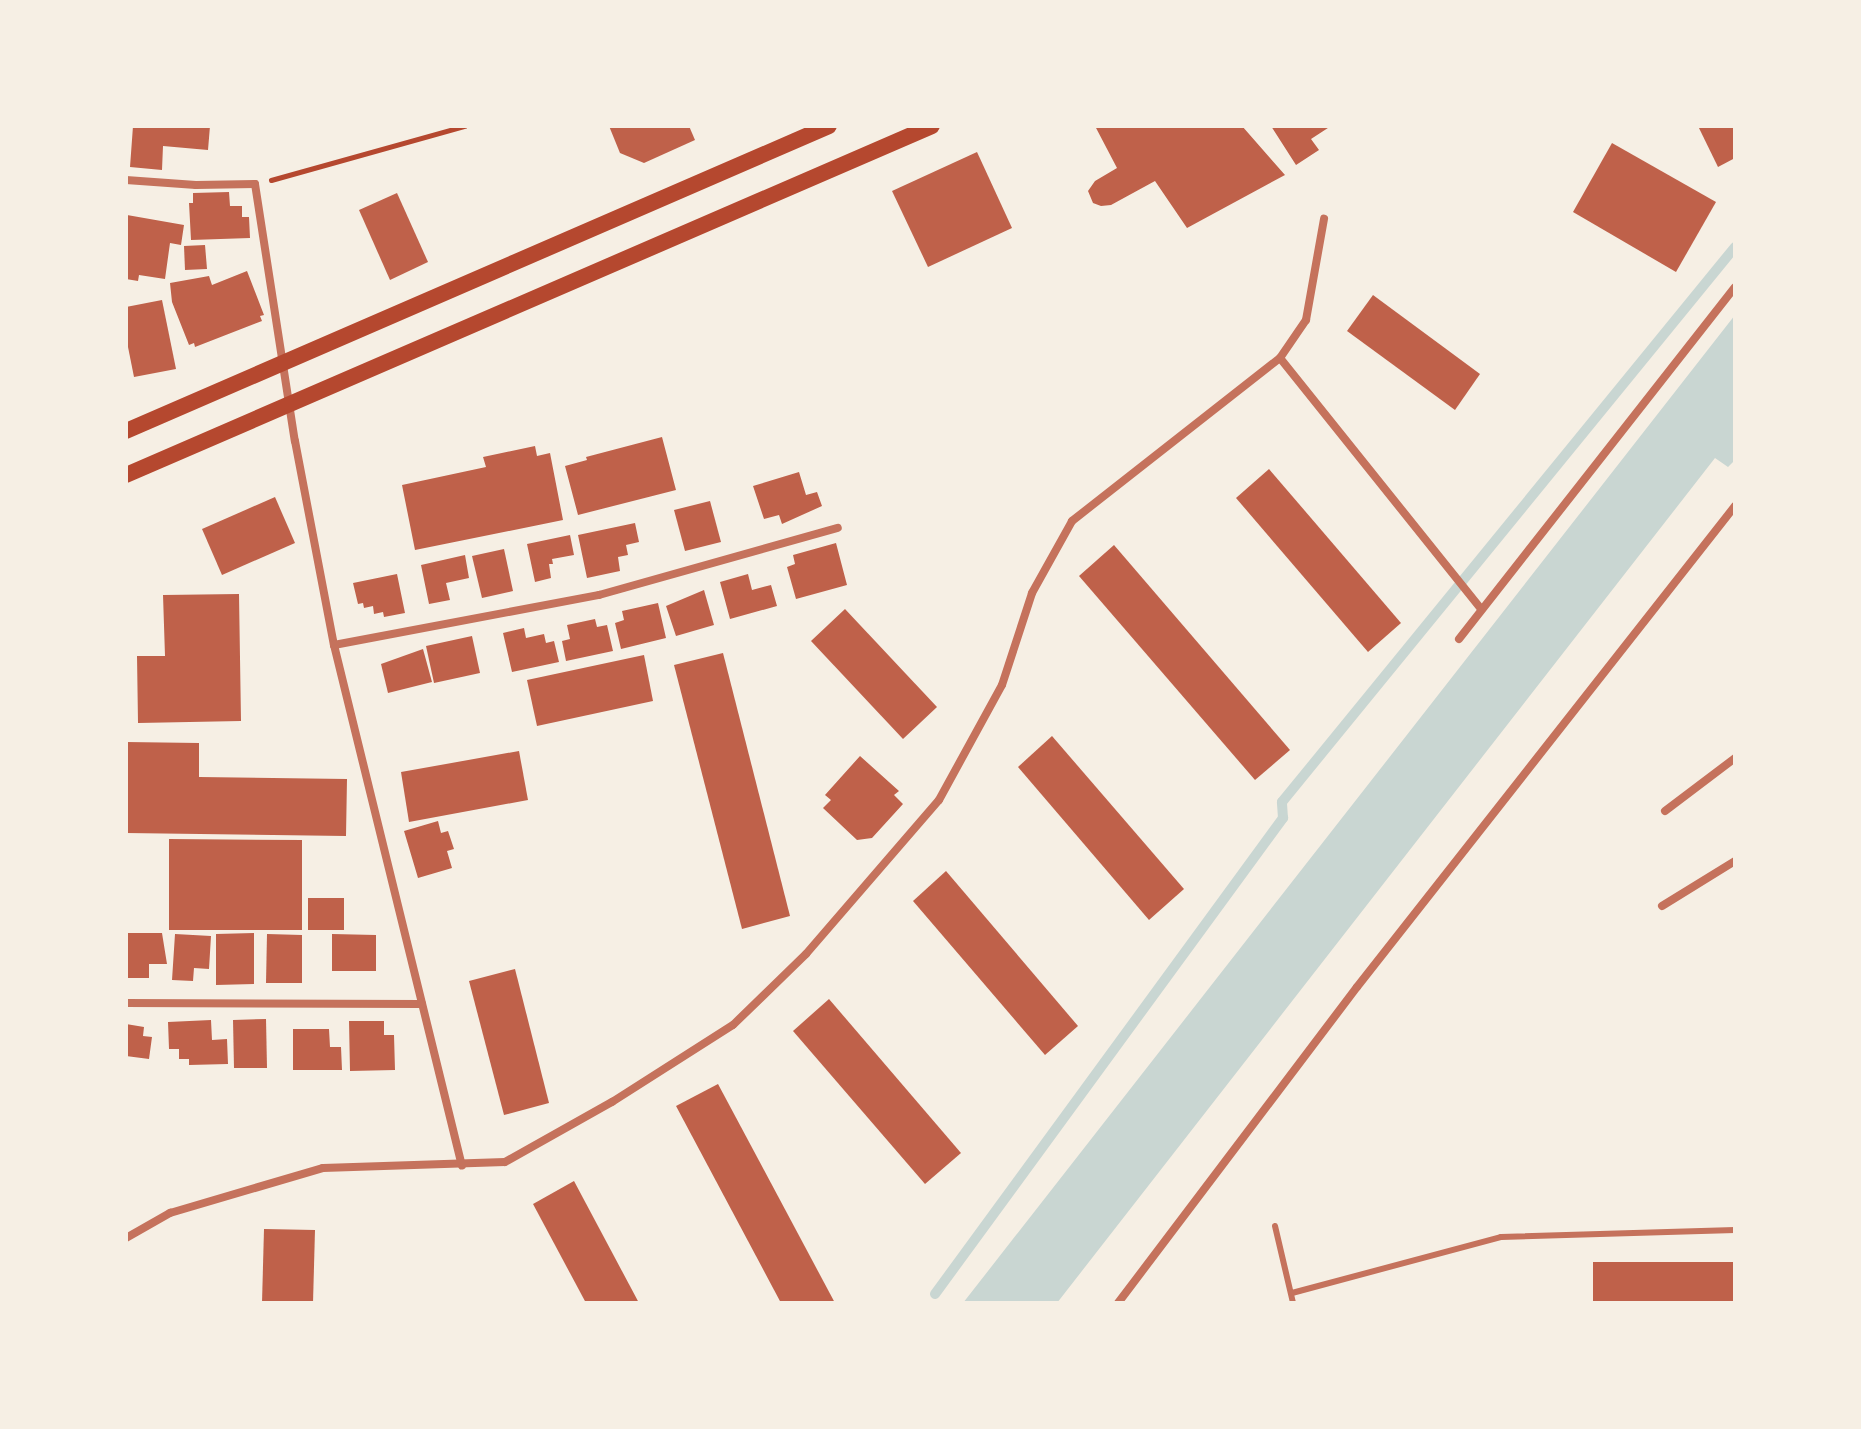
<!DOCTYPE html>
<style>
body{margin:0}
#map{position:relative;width:1861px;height:1429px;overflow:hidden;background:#f6efe4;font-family:"Exo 2",sans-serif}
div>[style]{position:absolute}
.water>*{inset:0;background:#c9d6d2}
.stream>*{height:10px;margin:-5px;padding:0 5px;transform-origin:5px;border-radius:5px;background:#c9d6d2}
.building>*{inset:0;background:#bf614a}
.path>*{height:5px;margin:-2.5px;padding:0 2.5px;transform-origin:2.5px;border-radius:2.5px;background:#b5482f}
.service>*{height:6px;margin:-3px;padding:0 3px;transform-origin:3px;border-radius:3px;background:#c5725c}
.minor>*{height:8px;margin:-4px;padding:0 4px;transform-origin:4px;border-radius:4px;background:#c5725c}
.secondary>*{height:16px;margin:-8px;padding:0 8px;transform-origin:8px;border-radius:8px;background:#b5482f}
span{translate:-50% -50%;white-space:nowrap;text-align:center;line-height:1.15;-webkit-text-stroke:7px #f6efe4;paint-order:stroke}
.frame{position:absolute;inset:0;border:128px solid #f6efe4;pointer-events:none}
</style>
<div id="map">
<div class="water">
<i style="clip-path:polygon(1735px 315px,1735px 460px,1728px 467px,1715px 458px,1057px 1303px,963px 1303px)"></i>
</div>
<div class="stream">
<i style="left:935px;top:1294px;width:590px;rotate:-53.83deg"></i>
<i style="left:1283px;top:818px;width:16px;rotate:-94deg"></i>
<i style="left:1282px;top:802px;width:716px;rotate:-50.78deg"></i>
</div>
<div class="building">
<i style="clip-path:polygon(133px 126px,210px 126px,208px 150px,163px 146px,162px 170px,130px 167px)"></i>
<i style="clip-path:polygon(609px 126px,689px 126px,695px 140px,644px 163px,620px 153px)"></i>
<i style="clip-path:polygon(1095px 126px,1242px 126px,1285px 175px,1187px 228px,1155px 181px,1111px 205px,1101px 206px,1093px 203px,1088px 191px,1095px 181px,1117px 168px)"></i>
<i style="clip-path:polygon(1271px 126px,1331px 126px,1311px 139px,1319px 150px,1296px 165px)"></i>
<i style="clip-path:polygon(1698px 126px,1735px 126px,1735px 158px,1718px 167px)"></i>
<i style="clip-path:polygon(1612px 143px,1716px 202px,1676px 272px,1573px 212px)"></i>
<i style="clip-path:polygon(977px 152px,1012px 228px,928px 267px,892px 191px)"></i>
<i style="clip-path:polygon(229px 192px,230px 206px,242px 206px,242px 217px,249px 217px,250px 238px,191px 240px,189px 203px,193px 203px,193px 193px)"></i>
<i style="clip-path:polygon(397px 193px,428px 262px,390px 280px,359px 210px)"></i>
<i style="clip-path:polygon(127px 215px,184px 225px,181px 245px,170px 243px,165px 279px,139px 275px,138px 281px,126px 279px)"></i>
<i style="clip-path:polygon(205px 245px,207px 269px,185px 270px,184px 246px)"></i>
<i style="clip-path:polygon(247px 271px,264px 315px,260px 316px,262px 321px,195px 347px,194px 343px,189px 345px,172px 302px,170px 283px,209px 276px,212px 285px)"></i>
<i style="clip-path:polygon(1373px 295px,1480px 374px,1455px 410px,1347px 331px)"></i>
<i style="clip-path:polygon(162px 300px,176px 369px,134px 377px,126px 337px,126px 307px)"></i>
<i style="clip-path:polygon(662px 437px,676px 490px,578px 515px,565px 466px,587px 460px,586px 457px)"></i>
<i style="clip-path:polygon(535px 446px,537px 456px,550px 453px,563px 520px,415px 550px,402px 485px,486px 467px,483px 457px)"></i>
<i style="clip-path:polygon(1269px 469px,1401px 623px,1368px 652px,1236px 498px)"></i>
<i style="clip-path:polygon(799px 472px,806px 495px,817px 492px,822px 506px,782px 524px,779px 515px,764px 519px,753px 486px)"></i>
<i style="clip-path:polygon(275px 497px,295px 543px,222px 575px,202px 529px)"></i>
<i style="clip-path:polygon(710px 501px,721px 542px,685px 551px,674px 510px)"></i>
<i style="clip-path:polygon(635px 523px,639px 542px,626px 545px,628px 555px,618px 557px,620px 571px,587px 578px,578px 535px)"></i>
<i style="clip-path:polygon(570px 535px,574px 555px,552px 559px,553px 564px,549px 564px,551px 578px,535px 582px,527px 544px)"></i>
<i style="clip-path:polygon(836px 543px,847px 585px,796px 599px,787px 567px,795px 564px,793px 555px)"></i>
<i style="clip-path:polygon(1114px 545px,1290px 750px,1255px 780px,1079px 576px)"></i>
<i style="clip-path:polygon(504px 549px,513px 591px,482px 598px,472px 556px)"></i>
<i style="clip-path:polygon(465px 555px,469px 578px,446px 583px,450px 600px,429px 604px,421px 565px)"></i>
<i style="clip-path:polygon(397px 574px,405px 613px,384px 617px,383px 612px,374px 614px,373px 606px,364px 608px,363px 603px,358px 604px,353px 583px)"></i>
<i style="clip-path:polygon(748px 574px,752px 590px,771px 585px,777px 606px,730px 619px,720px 582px)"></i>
<i style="clip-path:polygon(704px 590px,714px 625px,676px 636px,666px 606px)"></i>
<i style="clip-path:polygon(239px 594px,241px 721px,138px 723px,137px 656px,165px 656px,163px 595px)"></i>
<i style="clip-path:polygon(658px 603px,666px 638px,621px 649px,615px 623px,624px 620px,622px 611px)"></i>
<i style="clip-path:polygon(845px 609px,937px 707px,903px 739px,811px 641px)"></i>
<i style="clip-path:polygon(595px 619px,597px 627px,607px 625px,613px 651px,566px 661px,562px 641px,570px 639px,567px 625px)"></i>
<i style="clip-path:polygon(524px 628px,526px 638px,544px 634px,546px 643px,554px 641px,559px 662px,512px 672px,503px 633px)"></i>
<i style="clip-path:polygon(472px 636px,480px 673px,434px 683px,426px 646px)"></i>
<i style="clip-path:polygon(423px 649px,432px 682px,388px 693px,381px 664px)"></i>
<i style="clip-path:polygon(723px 653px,790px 916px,742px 929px,674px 665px)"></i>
<i style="clip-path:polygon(644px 655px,653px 701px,537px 726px,527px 680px)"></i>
<i style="clip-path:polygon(1052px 736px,1184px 889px,1149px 920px,1018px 767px)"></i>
<i style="clip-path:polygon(126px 742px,199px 743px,199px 777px,347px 779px,346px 836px,126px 833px)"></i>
<i style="clip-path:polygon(519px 751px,528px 800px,409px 822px,401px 772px)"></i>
<i style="clip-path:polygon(860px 756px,899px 791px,894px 795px,903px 804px,872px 838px,857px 840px,823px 808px,831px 800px,825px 795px)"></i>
<i style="clip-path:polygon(438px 821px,441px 833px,448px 831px,454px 849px,447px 851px,452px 868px,418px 878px,404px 831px)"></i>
<i style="clip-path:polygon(169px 839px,302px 840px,302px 930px,169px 930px)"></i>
<i style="clip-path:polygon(946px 871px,1078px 1026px,1045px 1055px,913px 901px)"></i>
<i style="clip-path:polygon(308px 898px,344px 898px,344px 930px,308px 930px)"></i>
<i style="clip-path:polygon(127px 933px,162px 933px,167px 964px,149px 964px,149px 978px,127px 978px)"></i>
<i style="clip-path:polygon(254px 933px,254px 984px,216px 985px,216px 934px)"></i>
<i style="clip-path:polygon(175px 934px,211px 936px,209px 969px,194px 968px,193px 981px,172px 980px)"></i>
<i style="clip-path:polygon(267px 934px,302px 935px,302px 983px,266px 983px)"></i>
<i style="clip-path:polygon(332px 934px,376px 935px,376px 971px,332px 971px)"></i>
<i style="clip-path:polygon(515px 969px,549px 1103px,504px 1115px,469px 981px)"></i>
<i style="clip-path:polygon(829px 999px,961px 1153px,925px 1184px,793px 1031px)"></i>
<i style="clip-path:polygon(266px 1019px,267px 1068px,234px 1068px,233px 1020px)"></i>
<i style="clip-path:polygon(211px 1020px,212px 1040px,227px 1039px,228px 1064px,189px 1065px,189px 1059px,179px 1059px,179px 1049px,169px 1049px,168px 1022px)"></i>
<i style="clip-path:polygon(349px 1021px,384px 1021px,384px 1035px,394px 1035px,395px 1070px,350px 1071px)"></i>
<i style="clip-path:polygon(126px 1024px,144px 1027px,143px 1036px,152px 1037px,149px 1059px,126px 1056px)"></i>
<i style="clip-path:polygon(293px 1029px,329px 1029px,330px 1047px,341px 1047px,342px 1070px,293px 1070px)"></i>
<i style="clip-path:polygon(718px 1084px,835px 1303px,781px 1303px,676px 1106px)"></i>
<i style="clip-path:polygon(574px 1181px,639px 1303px,586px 1303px,533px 1204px)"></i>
<i style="clip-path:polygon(264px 1229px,315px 1230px,313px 1303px,262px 1303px)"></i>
<i style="clip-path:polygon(1593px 1262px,1735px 1262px,1735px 1303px,1593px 1303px)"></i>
</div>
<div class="path">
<i style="left:271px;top:180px;width:201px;rotate:-15.6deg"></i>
</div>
<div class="service">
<i style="left:1275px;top:1226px;width:79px;rotate:76.8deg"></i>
<i style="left:1292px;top:1293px;width:216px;rotate:-15deg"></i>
<i style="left:1501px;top:1237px;width:234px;rotate:-1.7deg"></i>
</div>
<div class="minor">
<i style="left:126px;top:180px;width:70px;rotate:4.1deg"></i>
<i style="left:196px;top:185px;width:59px;rotate:-1deg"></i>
<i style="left:255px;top:184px;width:260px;rotate:81.2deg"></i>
<i style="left:295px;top:441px;width:208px;rotate:79.2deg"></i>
<i style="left:334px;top:645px;width:536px;rotate:76.2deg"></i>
<i style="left:1280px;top:358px;width:322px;rotate:51.3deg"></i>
<i style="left:1459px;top:639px;width:447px;rotate:-51.9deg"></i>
<i style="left:334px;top:645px;width:270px;rotate:-10.7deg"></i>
<i style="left:599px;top:595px;width:248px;rotate:-15.7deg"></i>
<i style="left:1665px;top:811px;width:88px;rotate:-37.1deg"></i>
<i style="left:1662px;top:906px;width:86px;rotate:-31.7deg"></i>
<i style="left:126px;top:1003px;width:296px;rotate:0.2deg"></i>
<i style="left:126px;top:1238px;width:51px;rotate:-29.6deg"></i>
<i style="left:170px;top:1213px;width:159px;rotate:-16.4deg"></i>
<i style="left:323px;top:1168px;width:182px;rotate:-1.9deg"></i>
<i style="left:505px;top:1162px;width:123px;rotate:-29.3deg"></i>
<i style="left:612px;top:1102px;width:143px;rotate:-32.5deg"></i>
<i style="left:733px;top:1025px;width:102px;rotate:-44.2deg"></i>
<i style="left:806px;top:954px;width:203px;rotate:-49.2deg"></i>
<i style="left:939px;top:800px;width:131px;rotate:-61.3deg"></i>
<i style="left:1002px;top:685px;width:97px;rotate:-71.9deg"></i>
<i style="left:1032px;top:593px;width:82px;rotate:-60.9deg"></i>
<i style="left:1072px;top:521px;width:264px;rotate:-38.1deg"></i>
<i style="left:1280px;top:358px;width:46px;rotate:-55.6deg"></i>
<i style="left:1306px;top:320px;width:103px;rotate:-79.9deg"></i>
<i style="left:1118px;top:1303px;width:396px;rotate:-52.9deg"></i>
<i style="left:1357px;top:987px;width:612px;rotate:-51.84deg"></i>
</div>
<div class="secondary">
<i style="left:126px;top:431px;width:766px;rotate:-23.45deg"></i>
<i style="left:126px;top:475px;width:878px;rotate:-23.41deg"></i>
</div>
<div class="frame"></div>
</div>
